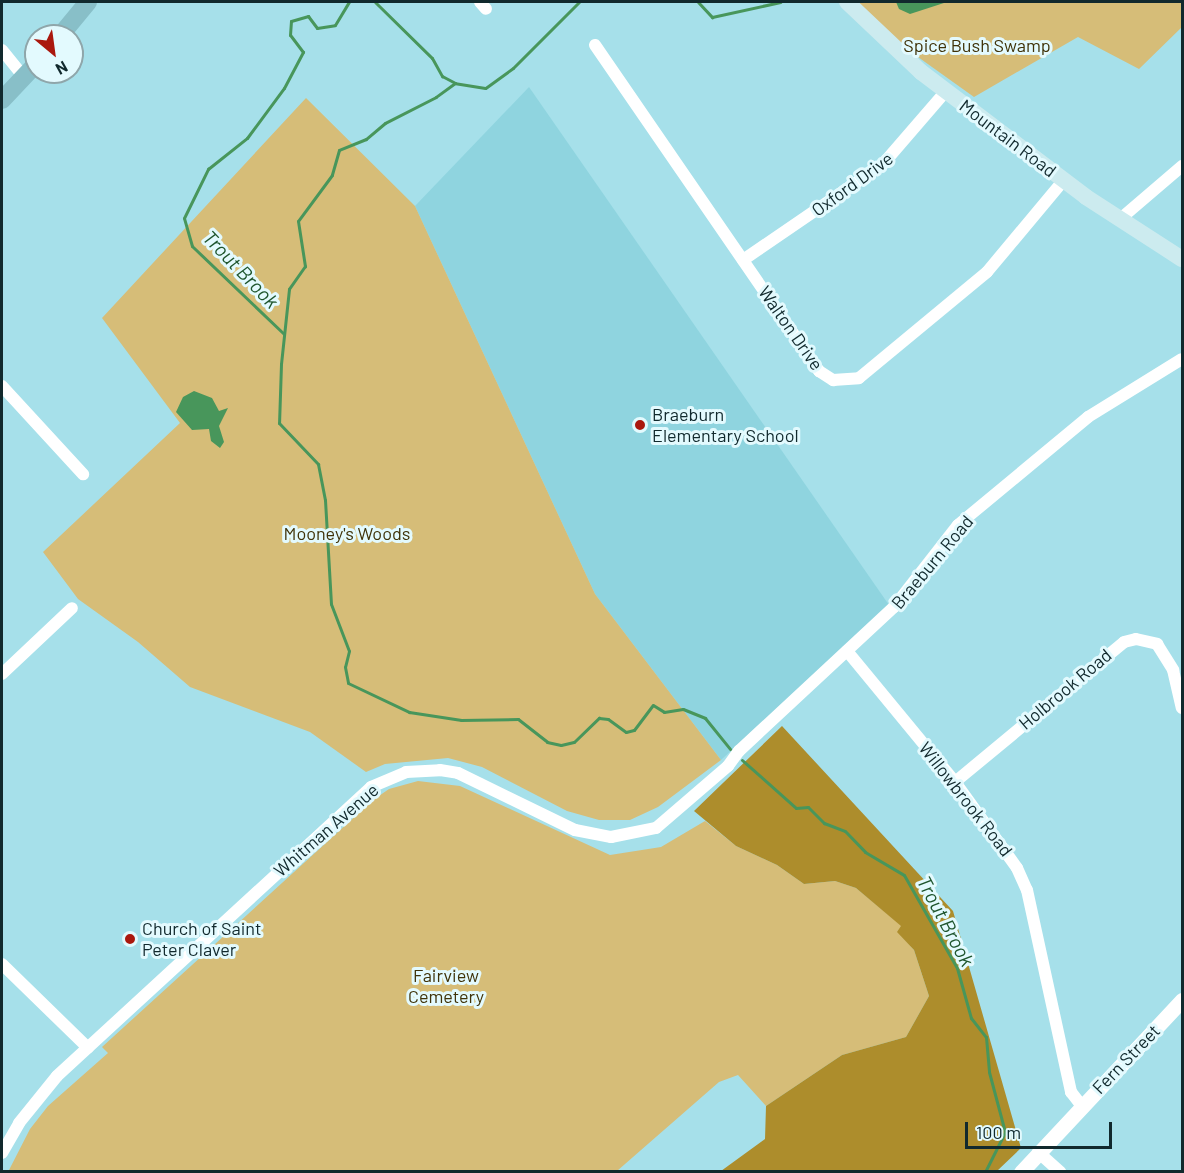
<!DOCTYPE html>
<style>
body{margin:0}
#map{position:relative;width:1184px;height:1173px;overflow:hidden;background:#a6e0ea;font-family:Barlow,sans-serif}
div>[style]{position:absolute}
.built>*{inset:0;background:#8fd4df}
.green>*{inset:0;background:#d6bd78}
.forest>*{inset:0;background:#ad8d2c}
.water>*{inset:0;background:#48965b}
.stream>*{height:3px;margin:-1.5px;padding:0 1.5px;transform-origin:1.5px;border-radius:1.5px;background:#48965b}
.minor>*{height:12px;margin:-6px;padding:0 6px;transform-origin:6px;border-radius:6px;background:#fff}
.tertiary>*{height:15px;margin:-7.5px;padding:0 7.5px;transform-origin:7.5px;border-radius:7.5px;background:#fff}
.secondary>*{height:16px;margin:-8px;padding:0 8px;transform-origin:8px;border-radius:8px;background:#ccebef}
.primary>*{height:18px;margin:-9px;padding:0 9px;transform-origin:9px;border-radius:9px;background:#88bfc8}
.dots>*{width:16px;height:16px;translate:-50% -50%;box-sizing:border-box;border:3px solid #e3fafe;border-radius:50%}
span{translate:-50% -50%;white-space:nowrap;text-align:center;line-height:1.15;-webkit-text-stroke:6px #e3fafe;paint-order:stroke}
.park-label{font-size:18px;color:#3f3208}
.street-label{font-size:18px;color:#11292d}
.poi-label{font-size:18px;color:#11292d}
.left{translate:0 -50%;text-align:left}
.water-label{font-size:20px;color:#1e552d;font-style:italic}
.frame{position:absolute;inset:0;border:3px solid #11292d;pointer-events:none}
.north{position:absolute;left:24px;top:24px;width:60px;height:60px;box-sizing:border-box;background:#e3fafe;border:2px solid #8fa6aa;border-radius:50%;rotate:151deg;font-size:16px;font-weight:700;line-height:24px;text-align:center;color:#11292d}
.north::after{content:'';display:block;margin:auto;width:21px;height:27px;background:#aa180e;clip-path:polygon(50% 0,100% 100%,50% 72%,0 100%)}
.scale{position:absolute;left:965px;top:1122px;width:147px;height:27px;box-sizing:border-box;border:3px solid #11292d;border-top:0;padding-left:8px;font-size:18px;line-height:21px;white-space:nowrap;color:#11292d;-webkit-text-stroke:4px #e3fafe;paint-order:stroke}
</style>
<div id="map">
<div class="built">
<i style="clip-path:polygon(529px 87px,889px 605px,721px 760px,595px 594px,415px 206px)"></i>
</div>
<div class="green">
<i style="clip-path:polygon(857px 2px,1182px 2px,1182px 27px,1139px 69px,1078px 37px,974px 97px,904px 47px)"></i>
<i style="clip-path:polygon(306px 98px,415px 206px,595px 594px,721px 760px,658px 807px,630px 820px,599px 820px,567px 811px,482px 767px,448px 758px,385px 764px,366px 772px,310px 732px,190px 687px,138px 642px,78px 599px,43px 552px,180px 423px,102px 318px)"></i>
<i style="clip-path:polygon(418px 781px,460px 786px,610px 855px,661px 847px,705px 821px,736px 846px,777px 865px,804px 884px,835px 881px,856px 888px,902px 926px,898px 932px,914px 950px,929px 996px,906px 1037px,842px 1055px,766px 1106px,738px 1075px,719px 1082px,617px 1171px,8px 1172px,30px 1129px,48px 1106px,108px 1053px,102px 1047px,373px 800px,389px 789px)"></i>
</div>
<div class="forest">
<i style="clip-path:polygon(782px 726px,953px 911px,1021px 1148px,997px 1171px,721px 1171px,765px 1139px,766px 1106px,842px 1055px,906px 1037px,929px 996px,914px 950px,897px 932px,901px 926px,856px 888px,835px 881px,804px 884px,777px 865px,736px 846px,694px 811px)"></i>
</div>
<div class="water">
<i style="clip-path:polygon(896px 2px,947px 2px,910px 14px,899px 9px)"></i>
<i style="clip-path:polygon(194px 391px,212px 398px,219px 411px,228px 408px,219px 426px,224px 442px,220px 448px,211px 441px,209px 429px,192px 430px,176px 412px,183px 397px)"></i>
</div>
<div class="stream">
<i style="left:375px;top:2px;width:80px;rotate:44.5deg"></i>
<i style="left:432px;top:58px;width:21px;rotate:61deg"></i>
<i style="left:442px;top:76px;width:15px;rotate:28deg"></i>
<i style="left:579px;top:2px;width:93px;rotate:135deg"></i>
<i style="left:513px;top:68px;width:34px;rotate:144deg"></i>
<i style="left:485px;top:88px;width:30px;rotate:-171deg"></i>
<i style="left:455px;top:83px;width:24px;rotate:144deg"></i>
<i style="left:436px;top:97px;width:57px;rotate:153deg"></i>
<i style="left:385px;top:123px;width:25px;rotate:140deg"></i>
<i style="left:366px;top:139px;width:29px;rotate:158deg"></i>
<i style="left:339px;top:150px;width:26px;rotate:106deg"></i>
<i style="left:332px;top:175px;width:57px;rotate:126.5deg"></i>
<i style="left:298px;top:221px;width:46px;rotate:81.2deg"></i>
<i style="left:305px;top:266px;width:28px;rotate:125deg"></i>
<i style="left:289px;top:289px;width:75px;rotate:96.1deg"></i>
<i style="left:281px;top:364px;width:59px;rotate:91.9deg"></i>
<i style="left:279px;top:423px;width:57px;rotate:46.4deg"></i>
<i style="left:318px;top:464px;width:37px;rotate:79deg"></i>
<i style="left:325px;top:500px;width:104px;rotate:86.7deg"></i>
<i style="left:331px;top:604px;width:50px;rotate:69deg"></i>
<i style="left:349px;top:651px;width:16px;rotate:104deg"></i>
<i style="left:345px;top:667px;width:16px;rotate:79deg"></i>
<i style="left:348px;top:683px;width:68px;rotate:25.4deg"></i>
<i style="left:409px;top:712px;width:53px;rotate:8.7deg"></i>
<i style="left:461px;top:720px;width:57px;rotate:-1deg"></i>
<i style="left:518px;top:719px;width:37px;rotate:38deg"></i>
<i style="left:547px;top:742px;width:14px;rotate:12deg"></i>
<i style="left:561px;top:745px;width:13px;rotate:-13deg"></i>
<i style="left:574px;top:742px;width:35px;rotate:-44deg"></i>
<i style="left:599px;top:718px;width:9px;rotate:6deg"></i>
<i style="left:608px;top:719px;width:22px;rotate:36deg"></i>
<i style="left:626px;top:732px;width:8px;rotate:-14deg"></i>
<i style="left:634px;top:730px;width:31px;rotate:-53deg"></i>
<i style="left:653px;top:705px;width:13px;rotate:32deg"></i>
<i style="left:664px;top:712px;width:19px;rotate:-9deg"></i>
<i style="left:683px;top:709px;width:24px;rotate:22deg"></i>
<i style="left:705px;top:718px;width:40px;rotate:51deg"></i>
<i style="left:698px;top:2px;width:21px;rotate:47deg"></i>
<i style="left:712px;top:17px;width:70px;rotate:-12.4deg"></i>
<i style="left:284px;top:334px;width:127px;rotate:-136.3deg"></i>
<i style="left:192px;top:246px;width:29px;rotate:-106deg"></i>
<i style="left:184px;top:218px;width:55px;rotate:-63.9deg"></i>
<i style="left:208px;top:169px;width:50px;rotate:-38.5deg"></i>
<i style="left:247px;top:138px;width:62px;rotate:-53.5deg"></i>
<i style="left:284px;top:88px;width:41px;rotate:-62.2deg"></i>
<i style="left:303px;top:52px;width:21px;rotate:-127deg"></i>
<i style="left:290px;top:35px;width:14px;rotate:-86deg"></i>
<i style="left:291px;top:21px;width:18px;rotate:-16deg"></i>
<i style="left:308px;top:16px;width:15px;rotate:53deg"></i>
<i style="left:317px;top:28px;width:18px;rotate:-9deg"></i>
<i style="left:335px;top:25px;width:27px;rotate:-59deg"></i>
<i style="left:742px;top:760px;width:72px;rotate:41.6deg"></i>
<i style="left:796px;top:808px;width:12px;rotate:-5deg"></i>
<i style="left:808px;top:807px;width:23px;rotate:45deg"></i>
<i style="left:824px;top:823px;width:22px;rotate:21deg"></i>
<i style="left:845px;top:831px;width:29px;rotate:46deg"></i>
<i style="left:865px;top:852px;width:45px;rotate:30.5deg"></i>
<i style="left:904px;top:875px;width:107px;rotate:60.3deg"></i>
<i style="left:957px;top:968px;width:52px;rotate:74.4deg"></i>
<i style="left:971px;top:1018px;width:24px;rotate:52deg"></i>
<i style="left:986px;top:1037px;width:35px;rotate:85deg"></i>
<i style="left:989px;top:1072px;width:62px;rotate:75.1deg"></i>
<i style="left:1005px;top:1132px;width:45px;rotate:116.6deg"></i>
</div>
<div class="minor">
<i style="left:480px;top:2px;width:9px;rotate:49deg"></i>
<i style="left:595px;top:45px;width:396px;rotate:55.5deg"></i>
<i style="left:819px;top:371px;width:17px;rotate:33deg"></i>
<i style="left:833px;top:380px;width:26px;rotate:-4deg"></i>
<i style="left:859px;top:378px;width:166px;rotate:-39.6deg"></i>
<i style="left:987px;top:272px;width:120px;rotate:-50.1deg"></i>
<i style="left:2px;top:50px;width:36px;rotate:51deg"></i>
<i style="left:1119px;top:220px;width:83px;rotate:-40.6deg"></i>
<i style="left:743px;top:260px;width:170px;rotate:-34.4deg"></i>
<i style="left:883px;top:164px;width:96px;rotate:-49.2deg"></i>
<i style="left:2px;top:386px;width:120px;rotate:47.4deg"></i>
<i style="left:847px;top:651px;width:170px;rotate:50.5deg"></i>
<i style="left:955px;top:782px;width:106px;rotate:54.2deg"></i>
<i style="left:1017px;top:868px;width:24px;rotate:66deg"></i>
<i style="left:1027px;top:890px;width:207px;rotate:77.7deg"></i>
<i style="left:1071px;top:1092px;width:18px;rotate:52deg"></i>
<i style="left:2px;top:674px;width:96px;rotate:-43.3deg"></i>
<i style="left:955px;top:782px;width:219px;rotate:-39.6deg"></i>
<i style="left:1124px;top:642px;width:12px;rotate:-14deg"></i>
<i style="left:1136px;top:639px;width:22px;rotate:13deg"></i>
<i style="left:1157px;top:644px;width:31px;rotate:58deg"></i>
<i style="left:1173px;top:670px;width:39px;rotate:77deg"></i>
<i style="left:2px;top:964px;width:120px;rotate:44.3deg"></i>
<i style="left:1038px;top:1152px;width:30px;rotate:42deg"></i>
<i style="left:2px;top:1153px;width:34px;rotate:-60deg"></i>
<i style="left:19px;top:1123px;width:60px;rotate:-51deg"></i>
<i style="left:57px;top:1076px;width:427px;rotate:-42.6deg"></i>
<i style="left:371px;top:787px;width:38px;rotate:-23deg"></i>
<i style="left:406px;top:772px;width:34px;rotate:-3deg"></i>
<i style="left:440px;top:770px;width:18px;rotate:9deg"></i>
<i style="left:458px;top:773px;width:130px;rotate:26deg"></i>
<i style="left:575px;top:830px;width:37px;rotate:11deg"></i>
<i style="left:611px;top:837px;width:46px;rotate:-11.3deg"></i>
<i style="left:656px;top:828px;width:95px;rotate:-40.7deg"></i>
<i style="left:728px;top:766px;width:19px;rotate:-54deg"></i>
<i style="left:739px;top:751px;width:212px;rotate:-42.9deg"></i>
<i style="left:894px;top:607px;width:104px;rotate:-52deg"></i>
<i style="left:958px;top:525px;width:169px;rotate:-39.7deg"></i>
<i style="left:1088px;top:417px;width:110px;rotate:-31.7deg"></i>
</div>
<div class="tertiary">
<i style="left:1021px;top:1172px;width:236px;rotate:-46.9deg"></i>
</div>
<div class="secondary">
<i style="left:847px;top:2px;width:102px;rotate:43.4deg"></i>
<i style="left:921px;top:72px;width:207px;rotate:37.1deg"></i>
<i style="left:1086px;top:197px;width:114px;rotate:32.9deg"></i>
</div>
<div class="primary">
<i style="left:60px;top:36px;width:44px;rotate:-50.5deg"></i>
<i style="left:2px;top:100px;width:50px;rotate:-46.6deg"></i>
</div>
<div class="dots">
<i style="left:640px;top:425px;background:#aa180e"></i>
<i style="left:130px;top:939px;background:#aa180e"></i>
</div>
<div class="park-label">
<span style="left:977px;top:45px">Spice Bush Swamp</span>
<span style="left:347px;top:533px">Mooney's Woods</span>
<span style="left:446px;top:986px">Fairview<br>Cemetery</span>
</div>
<div class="street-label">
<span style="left:1008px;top:138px;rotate:37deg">Mountain Road</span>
<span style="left:852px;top:184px;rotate:-36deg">Oxford Drive</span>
<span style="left:791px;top:328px;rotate:55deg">Walton Drive</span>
<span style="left:932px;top:562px;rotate:-50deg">Braeburn Road</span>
<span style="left:1065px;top:689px;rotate:-40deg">Holbrook Road</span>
<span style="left:966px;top:799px;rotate:52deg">Willowbrook Road</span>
<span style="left:326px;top:830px;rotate:-41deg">Whitman Avenue</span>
<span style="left:1126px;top:1059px;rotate:-46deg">Fern Street</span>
</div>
<div class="poi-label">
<span class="left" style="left:652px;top:425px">Braeburn<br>Elementary School</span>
<span class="left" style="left:142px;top:939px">Church of Saint<br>Peter Claver</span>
</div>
<div class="water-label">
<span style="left:241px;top:269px;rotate:46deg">Trout Brook</span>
<span style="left:946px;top:921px;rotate:62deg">Trout Brook</span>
</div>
<div class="frame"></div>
<div class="north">N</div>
<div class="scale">100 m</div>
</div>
